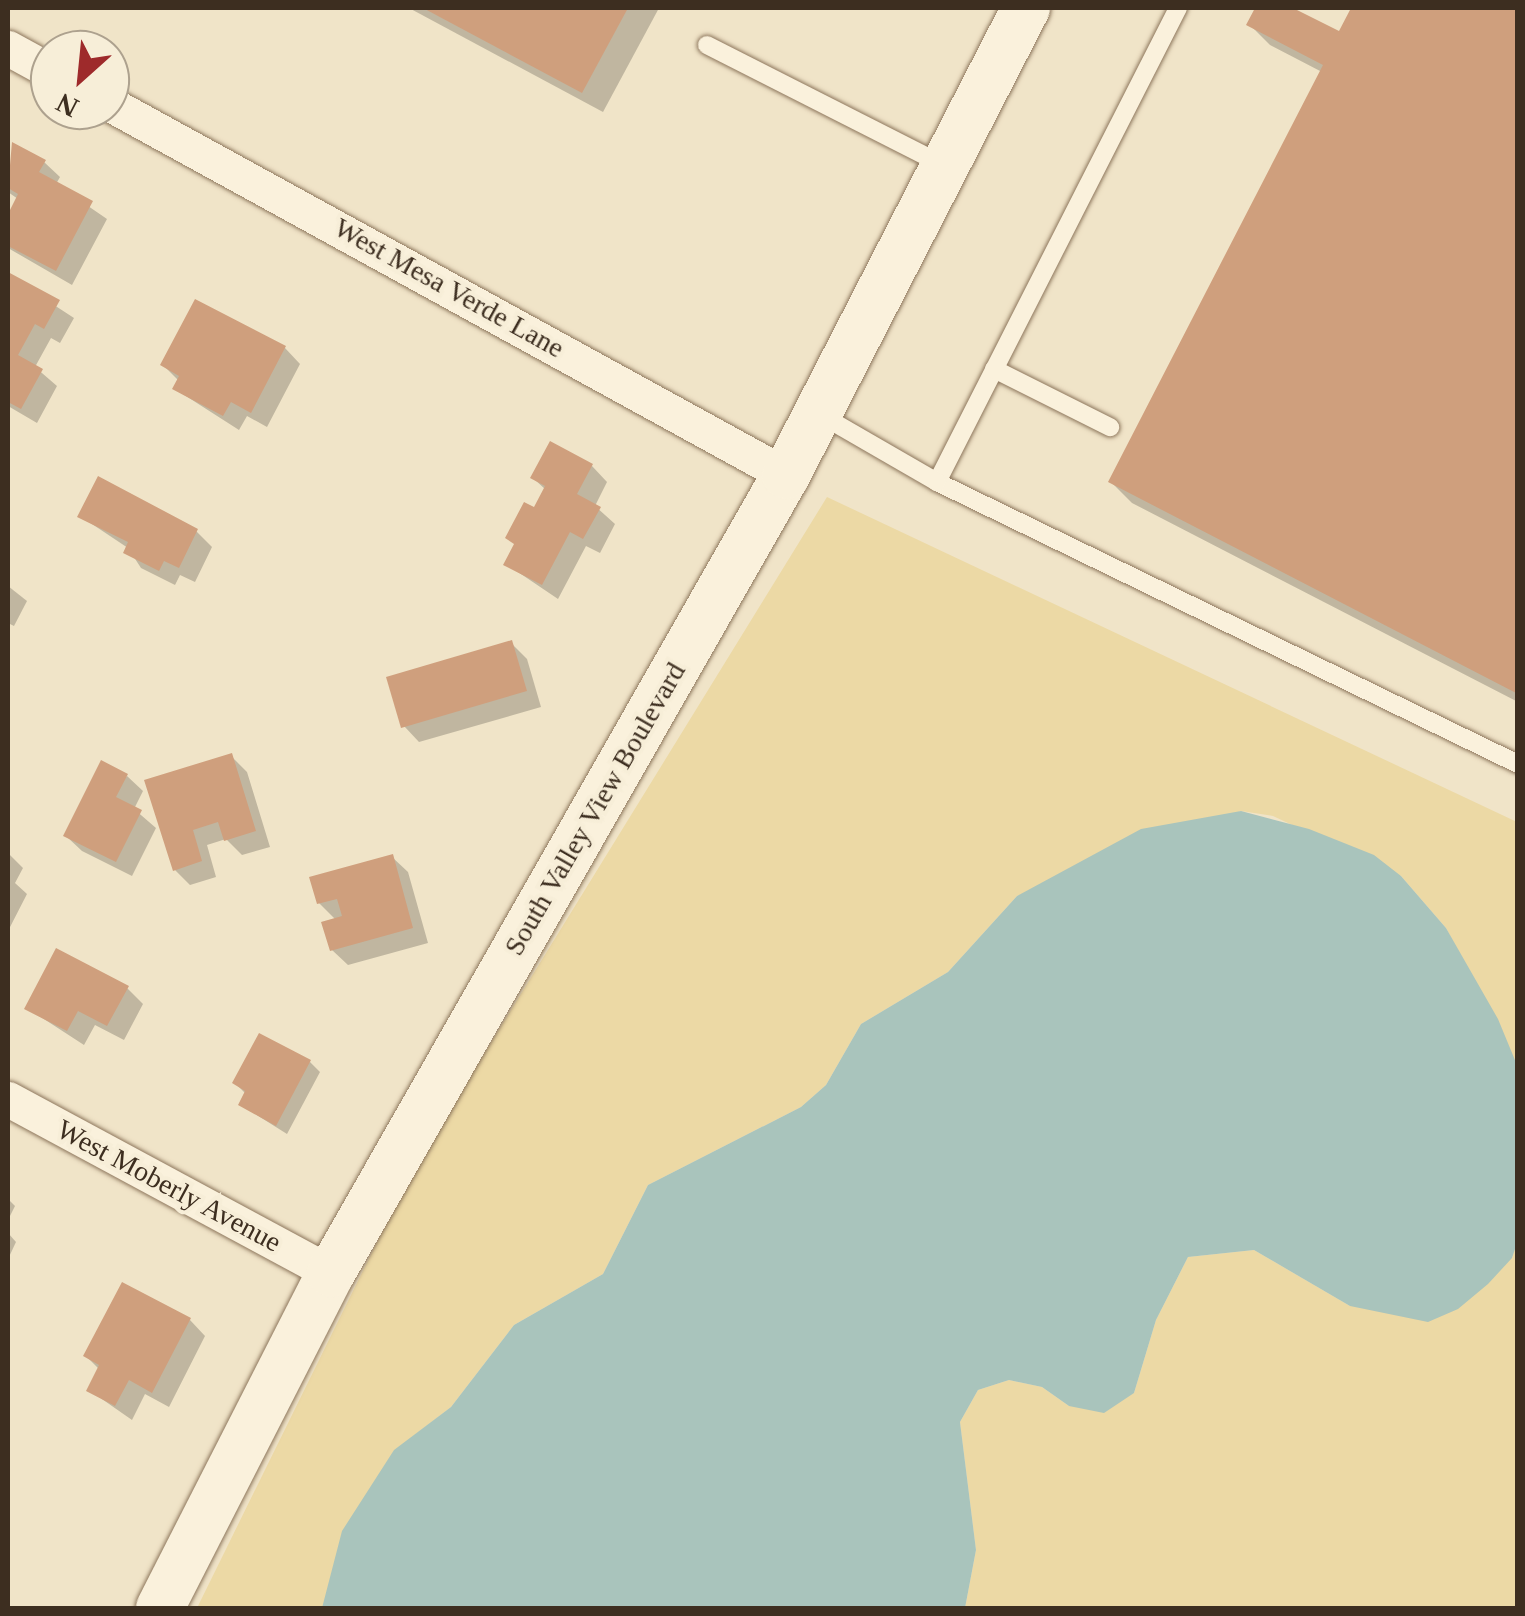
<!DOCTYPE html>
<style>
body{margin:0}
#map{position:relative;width:1525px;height:1616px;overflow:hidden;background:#f0e4c8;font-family:"Times New Roman",serif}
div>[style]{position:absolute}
.sand>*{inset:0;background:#ecd9a5}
.water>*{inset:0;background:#a9c4bc}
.shadow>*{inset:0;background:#0003}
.building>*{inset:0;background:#cf9f7d}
.roads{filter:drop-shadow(0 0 2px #8d765c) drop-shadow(0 0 2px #8d765c)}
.service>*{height:18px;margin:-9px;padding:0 9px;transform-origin:9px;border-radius:9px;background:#faf1dc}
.minor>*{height:35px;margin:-17.5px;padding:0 17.5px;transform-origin:17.5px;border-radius:17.5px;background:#faf1dc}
.secondary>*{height:48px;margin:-24px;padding:0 24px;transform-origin:24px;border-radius:24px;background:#faf1dc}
span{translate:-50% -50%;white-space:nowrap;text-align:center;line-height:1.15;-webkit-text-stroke:8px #f7eed8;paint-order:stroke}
.street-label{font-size:28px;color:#3d2e20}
.frame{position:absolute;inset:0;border:10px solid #3d2e20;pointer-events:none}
.north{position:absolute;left:30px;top:30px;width:100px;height:100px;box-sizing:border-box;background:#f7eed8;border:2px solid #ada18e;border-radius:50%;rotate:207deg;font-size:28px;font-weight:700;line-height:40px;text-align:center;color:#3d2e20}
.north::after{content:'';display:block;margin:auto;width:35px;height:45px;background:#9e2a2b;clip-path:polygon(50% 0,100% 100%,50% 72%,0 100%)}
</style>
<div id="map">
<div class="sand">
<i style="clip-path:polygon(827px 497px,1517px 822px,1517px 1065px,1446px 928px,1401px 876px,1273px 816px,1241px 811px,1017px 896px,948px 972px,861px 1024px,826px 1085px,801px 1107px,648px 1185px,603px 1274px,514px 1325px,451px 1407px,394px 1451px,322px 1608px,197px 1608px,413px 1169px)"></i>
<i style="clip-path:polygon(1517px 1240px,1517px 1608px,965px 1608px,976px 1550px,960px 1422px,978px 1390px,1009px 1380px,1042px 1387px,1069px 1406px,1134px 1393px,1156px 1320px,1188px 1257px,1254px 1250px,1350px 1306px,1512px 1258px)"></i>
</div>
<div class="water">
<i style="clip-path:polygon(1241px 811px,1309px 829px,1374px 855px,1401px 876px,1446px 928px,1498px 1019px,1517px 1065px,1518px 1240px,1512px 1258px,1488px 1284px,1458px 1309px,1428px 1322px,1350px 1306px,1254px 1250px,1188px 1257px,1156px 1320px,1134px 1393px,1104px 1413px,1069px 1406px,1042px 1387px,1009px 1380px,978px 1390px,960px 1422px,976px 1550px,965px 1608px,322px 1608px,342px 1531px,394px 1450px,451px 1407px,514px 1325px,603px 1274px,648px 1185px,801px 1107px,826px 1085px,861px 1024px,948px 972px,1017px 896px,1141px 829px)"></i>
</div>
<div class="shadow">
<i style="clip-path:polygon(409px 8px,659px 8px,603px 112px)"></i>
<i style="clip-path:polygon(1258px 8px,1288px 8px,1340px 34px,1354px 8px,1518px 8px,1518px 702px,1132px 503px,1111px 482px,1322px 72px,1270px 45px,1249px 24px)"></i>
<i style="clip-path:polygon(13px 146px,44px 162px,60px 177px,56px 184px,107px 219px,72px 285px,8px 248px,8px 220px,18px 199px,8px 192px)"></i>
<i style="clip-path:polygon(8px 275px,74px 318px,60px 343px,51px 338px,35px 367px,57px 386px,37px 423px,8px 406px)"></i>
<i style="clip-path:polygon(196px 303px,285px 348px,300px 364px,267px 427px,247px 416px,239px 430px,175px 389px,179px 381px,163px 365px)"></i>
<i style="clip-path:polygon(592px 466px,607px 482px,595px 506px,615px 524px,600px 553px,586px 546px,558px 599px,506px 564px,546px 490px,533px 478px)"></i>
<i style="clip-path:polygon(80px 516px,196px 531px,212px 547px,195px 582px,180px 575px,175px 585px,141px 568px,128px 548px)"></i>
<i style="clip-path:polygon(8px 586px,27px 601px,14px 626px,8px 623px)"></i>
<i style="clip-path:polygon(511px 643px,527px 659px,541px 707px,419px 742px,404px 726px)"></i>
<i style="clip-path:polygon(231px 756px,247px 772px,270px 847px,242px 855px,226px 839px,207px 845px,216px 877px,190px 885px,175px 870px,147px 782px)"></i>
<i style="clip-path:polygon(127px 776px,143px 791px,134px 809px,156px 828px,132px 876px,82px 851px,66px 836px)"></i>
<i style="clip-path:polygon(8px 853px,23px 868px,15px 883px,27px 894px,8px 931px)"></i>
<i style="clip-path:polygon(392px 857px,408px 872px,428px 943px,348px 965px,332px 950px,336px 920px,319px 903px)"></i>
<i style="clip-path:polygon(127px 988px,143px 1004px,124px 1040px,95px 1025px,84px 1045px,27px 1008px)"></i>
<i style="clip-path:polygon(310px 1062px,320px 1072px,287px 1134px,241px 1105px,246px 1094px,235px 1083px)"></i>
<i style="clip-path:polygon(8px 1199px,15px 1206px,8px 1220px)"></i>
<i style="clip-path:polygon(8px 1233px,16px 1242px,8px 1259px)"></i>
<i style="clip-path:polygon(190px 1320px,205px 1336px,169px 1407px,145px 1394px,132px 1420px,89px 1390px,100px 1370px,86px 1356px)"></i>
</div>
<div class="building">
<i style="clip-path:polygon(423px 8px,628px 8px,582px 93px)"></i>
<i style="clip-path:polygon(1255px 8px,1293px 8px,1339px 31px,1351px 8px,1518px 8px,1518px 694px,1108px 482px,1323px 65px,1246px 25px)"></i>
<i style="clip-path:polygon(12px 142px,46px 160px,39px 172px,93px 201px,56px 271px,8px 246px,8px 214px,18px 194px,8px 188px)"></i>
<i style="clip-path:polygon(8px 272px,60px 300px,44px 329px,35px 324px,18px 355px,43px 369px,21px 409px,8px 402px)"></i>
<i style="clip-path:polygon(195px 299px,286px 346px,251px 413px,231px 402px,223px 416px,172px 389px,179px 376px,160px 365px)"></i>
<i style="clip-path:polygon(550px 441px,593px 464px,577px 494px,601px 507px,583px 539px,570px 532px,542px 585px,503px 565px,514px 544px,505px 538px,524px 502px,534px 507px,545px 486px,530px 478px)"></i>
<i style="clip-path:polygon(98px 476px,198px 529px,179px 568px,164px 561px,159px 571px,123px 553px,128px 542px,77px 517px)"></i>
<i style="clip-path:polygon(512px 640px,527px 691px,401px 728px,386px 677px)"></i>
<i style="clip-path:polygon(232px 753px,256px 831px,224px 841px,218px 822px,193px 830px,202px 861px,173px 871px,144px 780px)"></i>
<i style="clip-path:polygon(101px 760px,128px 774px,116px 797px,142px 810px,116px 862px,63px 836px)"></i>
<i style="clip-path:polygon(393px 854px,413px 928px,330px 951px,321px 922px,342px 916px,337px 899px,317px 904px,309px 877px)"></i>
<i style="clip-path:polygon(56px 948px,129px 986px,107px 1026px,78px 1011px,67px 1031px,24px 1009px)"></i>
<i style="clip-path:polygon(259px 1033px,311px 1060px,276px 1126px,238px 1105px,245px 1091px,232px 1083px)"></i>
<i style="clip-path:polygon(122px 1282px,191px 1318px,152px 1393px,129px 1380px,115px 1406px,86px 1391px,99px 1365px,83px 1356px)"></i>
</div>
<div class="roads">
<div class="service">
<i style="left:1178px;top:8px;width:532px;rotate:116.95deg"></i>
<i style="left:937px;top:482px;width:646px;rotate:25.89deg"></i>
<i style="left:707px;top:45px;width:266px;rotate:26.9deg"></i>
<i style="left:994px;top:369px;width:130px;rotate:26.6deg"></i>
<i style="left:821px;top:415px;width:134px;rotate:30deg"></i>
</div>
<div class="minor">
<i style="left:8px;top:48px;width:48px;rotate:28.7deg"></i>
<i style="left:110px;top:104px;width:771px;rotate:28.76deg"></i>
<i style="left:8px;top:1099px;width:367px;rotate:28.3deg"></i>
</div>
<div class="secondary">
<i style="left:160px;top:1608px;width:376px;rotate:-63deg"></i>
<i style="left:331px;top:1273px;width:919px;rotate:-60.31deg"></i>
<i style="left:786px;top:475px;width:525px;rotate:-62.8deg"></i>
</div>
</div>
<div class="street-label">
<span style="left:449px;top:288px;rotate:29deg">West Mesa Verde Lane</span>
<span style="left:595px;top:809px;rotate:-60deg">South Valley View Boulevard</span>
<span style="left:169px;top:1186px;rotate:28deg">West Moberly Avenue</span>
</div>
<div class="frame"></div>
<div class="north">N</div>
</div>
